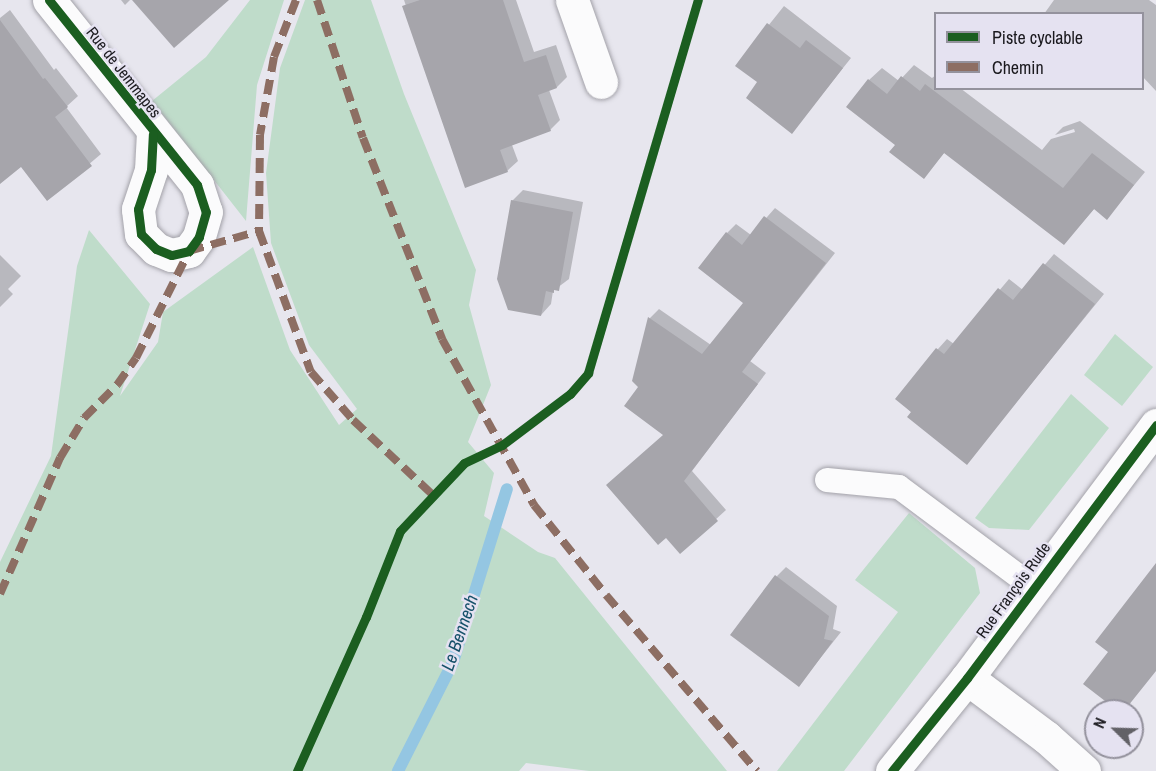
<!DOCTYPE html>
<meta charset="utf-8">
<style>
body{margin:0}
#map{position:relative;width:1156px;height:771px;overflow:hidden;background:#e7e6ee;font-family:"Archivo Narrow",sans-serif}
div>[style]{position:absolute}
.green>*{inset:0;background:#bfdcca}
.shadow>*{inset:0;background:#0003}
.stream>*{height:12px;margin:-6px;padding:0 6px;transform-origin:6px;border-radius:6px;background:#94c6e2}
.building>*{inset:0;background:#a6a5ab}
.roads{filter:drop-shadow(0 0 2px #a3a2a9) drop-shadow(0 0 2px #a3a2a9)}
.lane>*{height:24px;margin:-12px;padding:0 12px;transform-origin:12px;border-radius:12px;background:#fbfbfc}
.street>*{height:33px;margin:-16.5px;padding:0 16.5px;transform-origin:16.5px;border-radius:16.5px;background:#fbfbfc}
.quiet>*{height:8px;margin-top:-4px;transform-origin:0;background:repeating-linear-gradient(90deg,#8d6e63 0 15px,transparent 0 23px)}
.cycleway>*{height:9px;margin:-4.5px;padding:0 4.5px;transform-origin:4.5px;border-radius:4.5px;background:#1b5e20}
span{translate:-50% -50%;white-space:nowrap;text-align:center;line-height:1.15;-webkit-text-stroke:5px #e5e2f1;paint-order:stroke}
.street-label{font-size:16px;color:#1a191e}
.water-label{font-size:18px;color:#16516a;font-style:italic}
.legend{position:absolute;left:934px;top:12px;width:210px;height:78px;box-sizing:border-box;background:#e5e2f1;border:2px solid #94929d;margin:0;padding:8px 10px;list-style:none;font-size:18px;color:#1a191e}
.legend li{display:flex;align-items:center;gap:12px;height:30px}
.legend b{width:30px;border:2px solid #94929d}
.north{position:absolute;left:1084px;top:699px;width:60px;height:60px;box-sizing:border-box;background:#e5e2f1;border:2px solid #94929d;border-radius:50%;rotate:293deg;font-size:16px;font-weight:700;line-height:24px;text-align:center;color:#1a191e}
.north::after{content:'';display:block;margin:auto;width:21px;height:27px;background:#626167;clip-path:polygon(50% 0,100% 100%,50% 72%,0 100%)}
</style>
<div id="map">
<div class="green">
<i style="clip-path:polygon(250px 0,284px 0,257px 85px,246px 221px,152px 101px,206px 57px)"></i>
<i style="clip-path:polygon(305px 0,371px 0,404px 94px,476px 270px,469px 305px,491px 385px,468px 442px,494px 473px,484px 516px,538px 552px,555px 558px,727px 771px,589px 771px,526px 763px,519px 771px,0 771px,0 562px,51px 456px,77px 266px,89px 230px,150px 304px,120px 396px,158px 342px,163px 312px,253px 247px,290px 350px,339px 425px,357px 409px,309px 345px,271px 243px,266px 173px,280px 68px)"></i>
<i style="clip-path:polygon(1115px 334px,1153px 367px,1122px 406px,1084px 375px)"></i>
<i style="clip-path:polygon(1071px 394px,1109px 428px,1029px 530px,989px 528px,975px 518px)"></i>
<i style="clip-path:polygon(909px 513px,975px 568px,980px 593px,844px 771px,777px 771px,898px 612px,855px 580px)"></i>
</div>
<div class="shadow">
<i style="clip-path:polygon(121px 0,130px 0,125px 5px)"></i>
<i style="clip-path:polygon(404px 0,516px 0,534px 52px,556px 45px,567px 77px,557px 87px,549px 90px,560px 120px,550px 130px,512px 145px,518px 161px,507px 171px,466px 186px)"></i>
<i style="clip-path:polygon(1054px 0,1149px 0,1156px 5px,1156px 91px,1142px 76px,1142px 14px,1044px 14px)"></i>
<i style="clip-path:polygon(784px 6px,851px 58px,792px 132px,759px 82px,737px 65px)"></i>
<i style="clip-path:polygon(10px 10px,54px 70px,56px 68px,78px 96px,66px 107px,101px 154px,48px 199px,21px 165px,0 161px,0 18px)"></i>
<i style="clip-path:polygon(914px 65px,932px 78px,936px 75px,936px 88px,960px 88px,1042px 150px,1051px 139px,1075px 132px,1074px 129px,1055px 135px,1063px 127px,1080px 121px,1145px 172px,1107px 218px,1095px 208px,1064px 243px,945px 152px,924px 177px,897px 145px,869px 80px,882px 68px,899px 81px)"></i>
<i style="clip-path:polygon(523px 190px,583px 202px,569px 279px,553px 291px,551px 304px,541px 315px,512px 201px)"></i>
<i style="clip-path:polygon(775px 208px,835px 253px,750px 361px,766px 373px,692px 471px,726px 510px,680px 552px,665px 435px,641px 386px,633px 381px,650px 318px,659px 309px,711px 345px,745px 302px,727px 233px,736px 224px,751px 235px)"></i>
<i style="clip-path:polygon(1054px 254px,1104px 294px,967px 463px,897px 399px,938px 349px,947px 339px,954px 344px,1009px 279px,1023px 290px)"></i>
<i style="clip-path:polygon(0 255px,21px 276px,8px 289px,13px 294px,0 307px)"></i>
<i style="clip-path:polygon(786px 567px,837px 606px,833px 629px,841px 632px,799px 685px,777px 576px)"></i>
</div>
<div class="stream">
<i style="left:398px;top:771px;width:122px;rotate:-63.2deg"></i>
<i style="left:453px;top:662px;width:181px;rotate:-72.7deg"></i>
</div>
<div class="building">
<i style="clip-path:polygon(132px 0,229px 0,174px 48px)"></i>
<i style="clip-path:polygon(420px 0,503px 0,524px 62px,546px 55px,557px 88px,538px 95px,551px 131px,500px 150px,508px 172px,465px 188px,402px 6px)"></i>
<i style="clip-path:polygon(0 20px,43px 79px,45px 78px,68px 107px,55px 117px,92px 166px,47px 201px,21px 167px,0 184px)"></i>
<i style="clip-path:polygon(767px 23px,800px 48px,806px 40px,843px 68px,792px 134px,746px 98px,757px 82px,735px 66px)"></i>
<i style="clip-path:polygon(901px 76px,920px 91px,925px 84px,1063px 188px,1092px 153px,1134px 185px,1107px 220px,1094px 209px,1064px 245px,944px 153px,924px 179px,889px 152px,895px 145px,846px 107px,868px 79px,887px 94px)"></i>
<i style="clip-path:polygon(511px 200px,573px 212px,559px 291px,554px 290px,554px 293px,546px 291px,541px 316px,508px 310px,497px 279px)"></i>
<i style="clip-path:polygon(764px 216px,826px 263px,742px 372px,758px 384px,684px 481px,718px 521px,680px 554px,666px 538px,658px 545px,606px 485px,663px 435px,624px 406px,638px 387px,632px 381px,648px 317px,702px 354px,743px 303px,698px 268px,726px 232px,742px 245px)"></i>
<i style="clip-path:polygon(1043px 263px,1095px 304px,967px 465px,907px 417px,911px 412px,895px 399px,936px 348px,944px 354px,998px 288px,1013px 300px)"></i>
<i style="clip-path:polygon(1156px 563px,1156px 671px,1124px 711px,1118px 711px,1083px 684px,1108px 652px,1095px 642px)"></i>
<i style="clip-path:polygon(775px 575px,829px 616px,824px 639px,833px 641px,799px 687px,730px 635px)"></i>
</div>
<div class="roads">
<div class="lane">
<i style="left:827px;top:480px;width:72px;rotate:5.6deg"></i>
<i style="left:899px;top:487px;width:167px;rotate:36.7deg"></i>
</div>
<div class="street">
<i style="left:49px;top:0;width:237px;rotate:51.3deg"></i>
<i style="left:197px;top:185px;width:28px;rotate:72deg"></i>
<i style="left:206px;top:212px;width:26px;rotate:106deg"></i>
<i style="left:199px;top:237px;width:17px;rotate:126deg"></i>
<i style="left:189px;top:251px;width:18px;rotate:167deg"></i>
<i style="left:171px;top:255px;width:16px;rotate:-158deg"></i>
<i style="left:156px;top:249px;width:21px;rotate:-135deg"></i>
<i style="left:141px;top:234px;width:25px;rotate:-97deg"></i>
<i style="left:138px;top:209px;width:41px;rotate:-71.6deg"></i>
<i style="left:151px;top:170px;width:36px;rotate:-87deg"></i>
<i style="left:572px;top:0;width:87px;rotate:70.5deg"></i>
<i style="left:967px;top:678px;width:99px;rotate:36.8deg"></i>
<i style="left:1046px;top:737px;width:51px;rotate:41.8deg"></i>
<i style="left:892px;top:771px;width:119px;rotate:-51.1deg"></i>
<i style="left:967px;top:678px;width:316px;rotate:-53.2deg"></i>
</div>
</div>
<div class="quiet">
<i style="left:296px;top:0;width:61px;rotate:111.1deg"></i>
<i style="left:274px;top:57px;width:79px;rotate:100.2deg"></i>
<i style="left:260px;top:135px;width:96px;rotate:90.6deg"></i>
<i style="left:259px;top:231px;width:150px;rotate:69.8deg"></i>
<i style="left:311px;top:372px;width:64px;rotate:48.8deg"></i>
<i style="left:353px;top:420px;width:112px;rotate:43.2deg"></i>
<i style="left:317px;top:0;width:145px;rotate:71.6deg"></i>
<i style="left:363px;top:138px;width:216px;rotate:68.5deg"></i>
<i style="left:442px;top:339px;width:190px;rotate:61deg"></i>
<i style="left:534px;top:505px;width:115px;rotate:51.3deg"></i>
<i style="left:606px;top:595px;width:232px;rotate:49.4deg"></i>
<i style="left:0;top:594px;width:149px;rotate:-66.2deg"></i>
<i style="left:60px;top:458px;width:47px;rotate:-59deg"></i>
<i style="left:84px;top:418px;width:47px;rotate:-45deg"></i>
<i style="left:117px;top:385px;width:33px;rotate:-55deg"></i>
<i style="left:136px;top:358px;width:119px;rotate:-63.6deg"></i>
<i style="left:189px;top:251px;width:73px;rotate:-15.9deg"></i>
</div>
<div class="cycleway">
<i style="left:49px;top:0;width:237px;rotate:51.3deg"></i>
<i style="left:197px;top:185px;width:28px;rotate:72deg"></i>
<i style="left:206px;top:212px;width:26px;rotate:106deg"></i>
<i style="left:199px;top:237px;width:17px;rotate:126deg"></i>
<i style="left:189px;top:251px;width:18px;rotate:167deg"></i>
<i style="left:171px;top:255px;width:16px;rotate:-158deg"></i>
<i style="left:156px;top:249px;width:21px;rotate:-135deg"></i>
<i style="left:141px;top:234px;width:25px;rotate:-97deg"></i>
<i style="left:138px;top:209px;width:41px;rotate:-71.6deg"></i>
<i style="left:151px;top:170px;width:36px;rotate:-87deg"></i>
<i style="left:297px;top:771px;width:169px;rotate:-65.9deg"></i>
<i style="left:366px;top:617px;width:92px;rotate:-68.4deg"></i>
<i style="left:400px;top:531px;width:93px;rotate:-46.7deg"></i>
<i style="left:464px;top:463px;width:42px;rotate:-25.3deg"></i>
<i style="left:502px;top:445px;width:85px;rotate:-36.9deg"></i>
<i style="left:570px;top:394px;width:28px;rotate:-49deg"></i>
<i style="left:588px;top:373px;width:389px;rotate:-73.6deg"></i>
<i style="left:892px;top:771px;width:119px;rotate:-51.1deg"></i>
<i style="left:967px;top:678px;width:316px;rotate:-53.2deg"></i>
</div>
<div class="street-label">
<span style="left:124px;top:72px;rotate:52deg">Rue de Jemmapes</span>
<span style="left:1013px;top:590px;rotate:-54deg">Rue François Rude</span>
</div>
<div class="water-label">
<span style="left:460px;top:633px;rotate:-71deg">Le Bennech</span>
</div>
<ul class="legend">
<li><b style="height:8px;background:#1b5e20"></b>Piste cyclable</li>
<li><b style="height:8px;background:#8d6e63"></b>Chemin</li>
</ul>
<div class="north">N</div>
</div>
